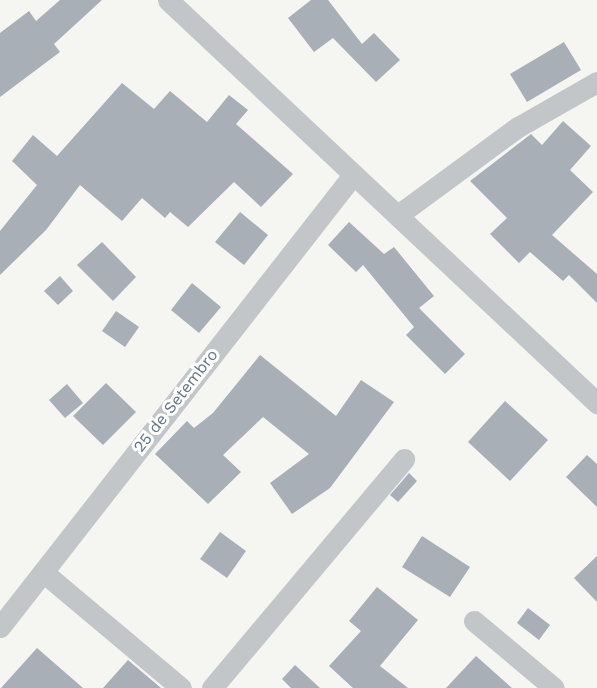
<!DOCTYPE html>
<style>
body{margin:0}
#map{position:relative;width:597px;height:688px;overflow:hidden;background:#f5f5f1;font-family:"Work Sans",sans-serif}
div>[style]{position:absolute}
.building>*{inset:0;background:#a8afb6}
.street>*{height:21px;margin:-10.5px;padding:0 10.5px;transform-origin:10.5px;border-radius:10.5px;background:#c2c6c9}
span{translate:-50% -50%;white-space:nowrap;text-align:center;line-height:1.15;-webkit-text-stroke:6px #fff;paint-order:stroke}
.street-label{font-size:16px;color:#647382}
</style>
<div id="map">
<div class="building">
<i style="clip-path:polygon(60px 0,102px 0,54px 44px,60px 52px,0 97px,0 33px,29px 11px,36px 21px)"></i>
<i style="clip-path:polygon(311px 0,328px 0,362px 44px,374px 33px,400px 60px,376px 82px,333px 38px,314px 52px,288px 18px)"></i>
<i style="clip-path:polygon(564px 42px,581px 70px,527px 102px,510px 74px)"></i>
<i style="clip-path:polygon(122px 83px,154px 109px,170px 91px,207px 122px,229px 95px,248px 110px,236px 124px,293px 174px,261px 207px,234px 182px,188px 227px,170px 212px,165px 218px,142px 198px,122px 221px,80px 185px,46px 230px,0 275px,0 231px,37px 185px,12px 161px,33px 135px,57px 156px)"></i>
<i style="clip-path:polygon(563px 121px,591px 146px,570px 170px,593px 192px,552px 235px,597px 274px,597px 303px,569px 275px,563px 281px,530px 252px,519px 263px,490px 234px,507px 218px,470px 181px,531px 134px,542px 145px)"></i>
<i style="clip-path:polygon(240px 212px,268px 235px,244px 265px,215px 242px)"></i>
<i style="clip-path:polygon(349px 222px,384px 254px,394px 247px,434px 296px,419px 308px,465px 354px,445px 374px,406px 335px,414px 327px,363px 265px,356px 272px,328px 245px)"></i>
<i style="clip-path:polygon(102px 242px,136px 277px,113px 301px,77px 265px)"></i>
<i style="clip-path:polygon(60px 276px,73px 291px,58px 305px,44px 291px)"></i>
<i style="clip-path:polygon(192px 283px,221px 307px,199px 333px,171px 310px)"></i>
<i style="clip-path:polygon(116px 311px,139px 327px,125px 347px,102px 331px)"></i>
<i style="clip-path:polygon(260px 355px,336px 416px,361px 380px,394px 402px,330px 488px,292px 514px,270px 483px,309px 454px,263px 417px,223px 455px,241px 472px,208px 504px,155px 454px,187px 421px,194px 428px,213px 413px)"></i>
<i style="clip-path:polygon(106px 383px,136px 412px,103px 445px,73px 416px)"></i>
<i style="clip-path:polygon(67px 384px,83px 403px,65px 418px,49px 400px)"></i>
<i style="clip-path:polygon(505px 401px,548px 440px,510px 481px,468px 442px)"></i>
<i style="clip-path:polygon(587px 455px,597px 464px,597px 507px,566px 477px)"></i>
<i style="clip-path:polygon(409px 473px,417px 481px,398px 502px,390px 495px)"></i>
<i style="clip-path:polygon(220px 532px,246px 551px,227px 578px,200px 559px)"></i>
<i style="clip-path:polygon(422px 536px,470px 567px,450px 597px,402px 567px)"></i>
<i style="clip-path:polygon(597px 556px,597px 602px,574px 578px)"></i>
<i style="clip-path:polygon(377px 587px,418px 620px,380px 666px,408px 688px,353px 688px,329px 666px,361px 631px,349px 621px)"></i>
<i style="clip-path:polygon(528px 608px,550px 625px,539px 640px,517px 623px)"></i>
<i style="clip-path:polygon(37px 648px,83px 688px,1px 688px)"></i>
<i style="clip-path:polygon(476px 656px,512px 688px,446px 688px)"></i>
<i style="clip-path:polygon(128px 660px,161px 688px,103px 688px)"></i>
<i style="clip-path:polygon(295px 665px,320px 688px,291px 688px,282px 679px)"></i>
</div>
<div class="street">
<i style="left:168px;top:0;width:589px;rotate:43.21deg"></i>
<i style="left:398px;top:215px;width:149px;rotate:-36.3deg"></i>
<i style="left:518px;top:127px;width:91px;rotate:-29.7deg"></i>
<i style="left:43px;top:572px;width:180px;rotate:40deg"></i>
<i style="left:474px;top:621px;width:104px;rotate:39.9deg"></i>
<i style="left:0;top:627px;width:574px;rotate:-52.01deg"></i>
<i style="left:212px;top:688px;width:299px;rotate:-50deg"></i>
</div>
<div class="street-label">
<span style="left:176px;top:401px;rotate:-52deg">25 de Setembro</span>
</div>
</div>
